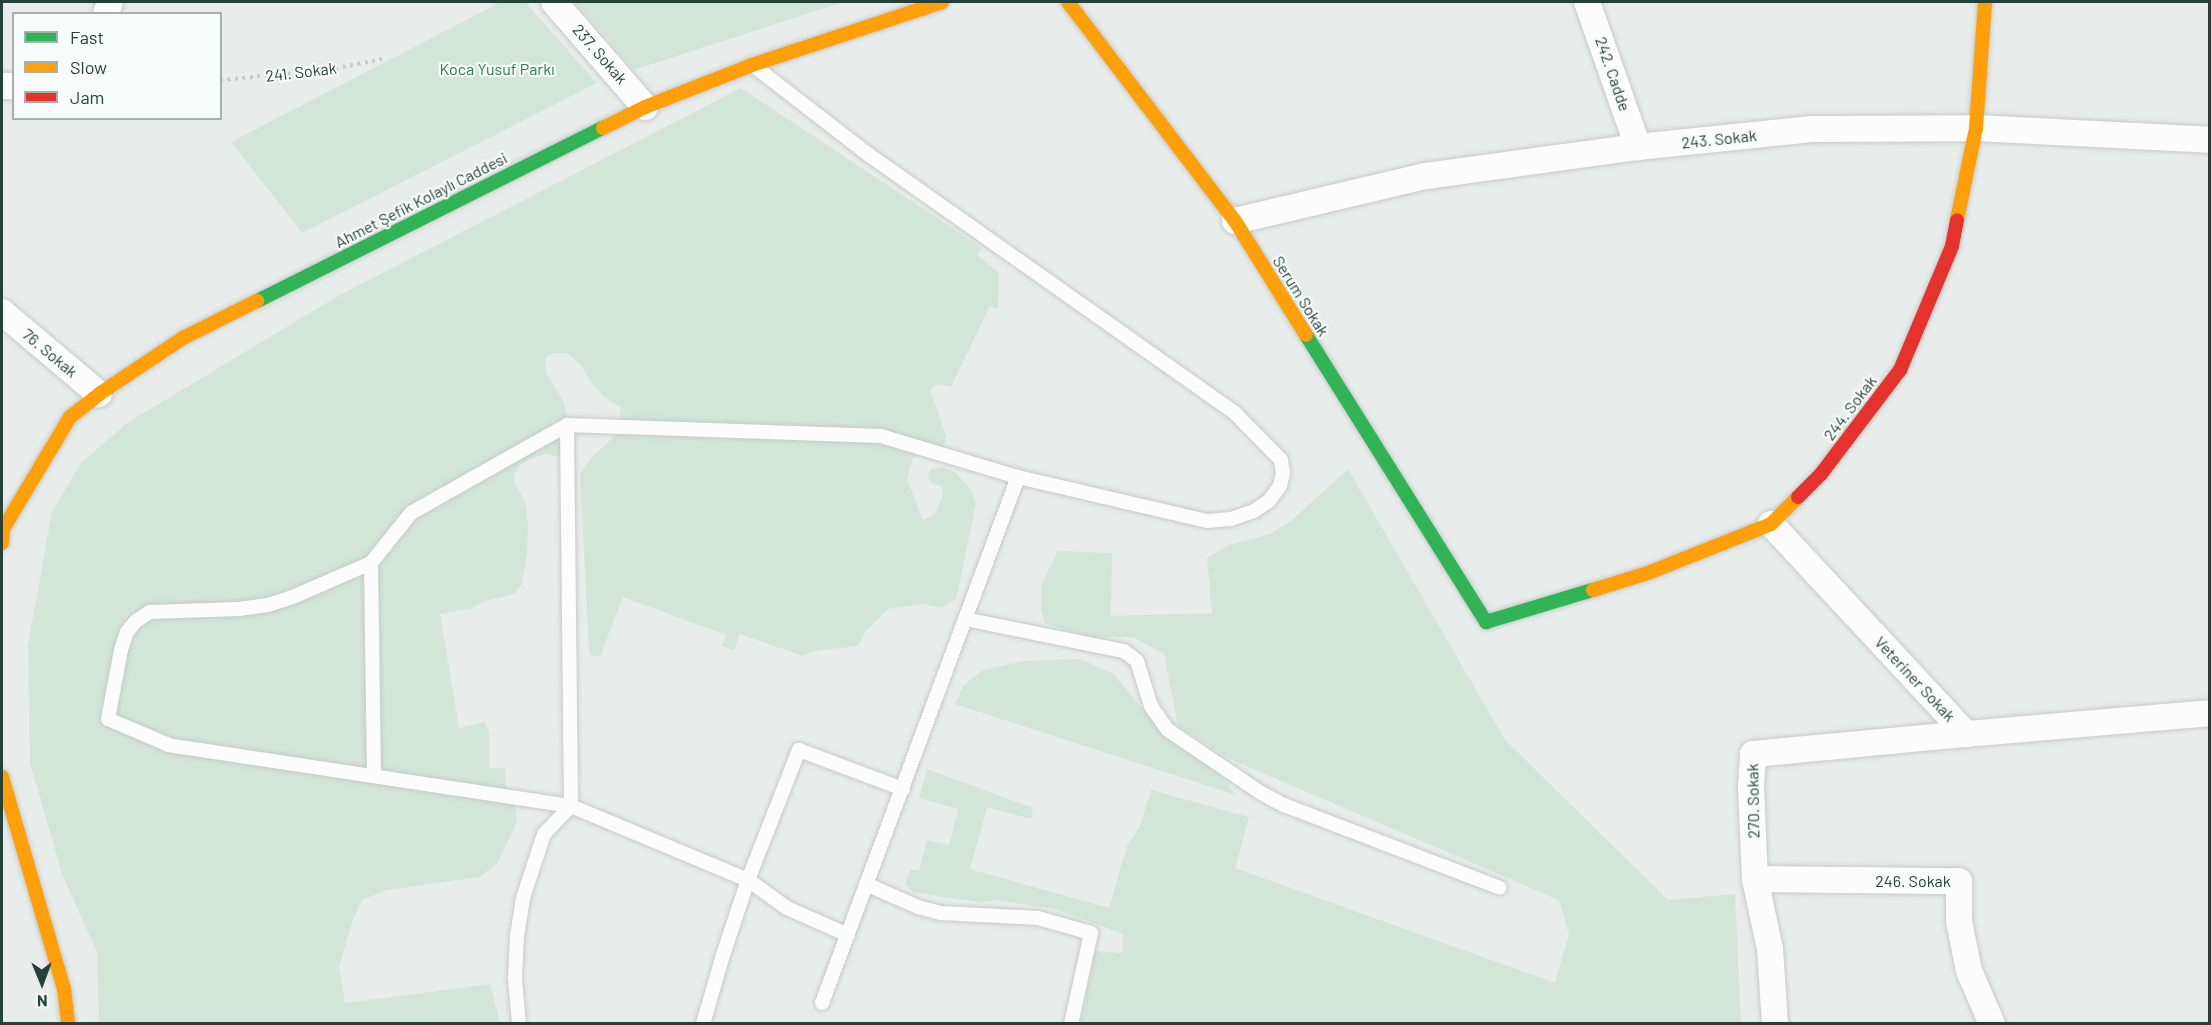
<!DOCTYPE html>
<meta charset="utf-8">
<style>
body{margin:0}
#map{position:relative;width:2211px;height:1025px;overflow:hidden;background:#e8edeb;font-family:Barlow,sans-serif}
div>[style]{position:absolute}
.green>*{inset:0;background:#d1e6d8}
.path>*{height:4px;margin-top:-2px;transform-origin:0;background:repeating-linear-gradient(90deg,#c3ccca 0 3px,transparent 0 7.5px)}
.roads{filter:drop-shadow(0 0 2px #c5cac8) drop-shadow(0 0 2px #c5cac8)}
.lane>*{height:14px;margin:-7px;padding:0 7px;transform-origin:7px;border-radius:7px;background:#fcfcfc}
.street>*{height:26px;margin:-13px;padding:0 13px;transform-origin:13px;border-radius:13px;background:#fcfcfc}
.fast>*{height:14px;margin:-7px;padding:0 7px;transform-origin:7px;border-radius:7px;background:#30b455}
.slow>*{height:14px;margin:-7px;padding:0 7px;transform-origin:7px;border-radius:7px;background:#ff9f0a}
.jam>*{height:14px;margin:-7px;padding:0 7px;transform-origin:7px;border-radius:7px;background:#e5322d}
span{translate:-50% -50%;white-space:nowrap;text-align:center;line-height:1.15;-webkit-text-stroke:4.5px #f7fbf9;paint-order:stroke}
.street-label{font-size:16px;color:#24423a}
.park-label{font-size:16px;color:#2d7a4b}
.frame{position:absolute;inset:0;border:3px solid #24423a;pointer-events:none}
.legend{position:absolute;left:12px;top:12px;width:210px;height:108px;box-sizing:border-box;background:#f7fbf9;border:2px solid #a3b1ad;margin:0;padding:8px 10px;list-style:none;font-size:18px;color:#24423a}
.legend li{display:flex;align-items:center;gap:12px;height:30px}
.legend b{width:30px;border:2px solid #a3b1ad}
.north{position:absolute;left:12px;top:953px;width:60px;height:60px;-webkit-text-stroke:4px #f7fbf9;paint-order:stroke;rotate:179deg;font-size:16px;font-weight:700;line-height:24px;text-align:center;color:#24423a}
.north::after{content:'';display:block;margin:auto;width:21px;height:27px;background:#24423a;clip-path:polygon(50% 0,100% 100%,50% 72%,0 100%)}
</style>
<div id="map">
<div class="green">
<i style="clip-path:polygon(501px 2px,525px 2px,597px 83px,302px 233px,231px 142px)"></i>
<i style="clip-path:polygon(575px 2px,574px 2px,843px 2px,634px 70px)"></i>
<i style="clip-path:polygon(741px 88px,982px 248px,977px 255px,999px 273px,998px 309px,990px 306px,951px 387px,941px 384px,933px 386px,931px 392px,946px 436px,944px 447px,913px 457px,907px 479px,923px 520px,935px 514px,942px 498px,942px 486px,933px 484px,927px 478px,931px 469px,941px 467px,955px 472px,971px 490px,976px 504px,956px 599px,941px 608px,923px 604px,888px 609px,865px 632px,858px 646px,814px 651px,803px 656px,740px 634px,734px 650px,722px 646px,726px 635px,623px 597px,601px 654px,597px 657px,592px 656px,589px 649px,580px 474px,591px 458px,614px 437px,621px 422px,620px 407px,604px 397px,590px 381px,581px 365px,567px 353px,553px 353px,546px 358px,546px 372px,564px 402px,570px 431px,562px 458px,546px 454px,530px 459px,519px 466px,514px 475px,515px 484px,525px 501px,528px 523px,527px 555px,521px 586px,514px 594px,484px 601px,473px 608px,440px 614px,459px 728px,485px 722px,489px 732px,489px 768px,505px 768px,505px 783px,516px 810px,517px 822px,497px 864px,480px 877px,387px 890px,362px 900px,352px 922px,339px 968px,345px 1003px,490px 984px,500px 1023px,99px 1023px,97px 952px,62px 874px,30px 763px,28px 645px,52px 512px,80px 464px,127px 423px,338px 296px)"></i>
<i style="clip-path:polygon(1348px 469px,1505px 740px,1668px 900px,1735px 894px,1741px 1023px,1081px 1023px,1095px 951px,1123px 953px,1123px 934px,1055px 909px,996px 900px,980px 902px,948px 898px,913px 892px,905px 884px,910px 869px,919px 871px,927px 840px,949px 845px,958px 809px,919px 798px,927px 769px,1033px 808px,1031px 819px,987px 807px,970px 869px,1109px 908px,1127px 846px,1140px 826px,1151px 790px,1249px 817px,1235px 868px,1555px 983px,1569px 934px,1559px 900px,1230px 759px,1178px 726px,1164px 654px,1133px 637px,1094px 637px,1045px 624px,1041px 609px,1041px 585px,1058px 551px,1112px 553px,1111px 616px,1212px 613px,1207px 558px,1229px 545px,1270px 534px,1292px 520px)"></i>
<i style="clip-path:polygon(1080px 659px,1114px 674px,1160px 731px,1213px 767px,1236px 795px,955px 704px,963px 686px,983px 670px,1023px 661px)"></i>
</div>
<div class="path">
<i style="left:220px;top:80px;width:108px;rotate:-5.3deg"></i>
<i style="left:328px;top:70px;width:55px;rotate:-11.5deg"></i>
</div>
<div class="roads">
<div class="lane">
<i style="left:371px;top:563px;width:213px;rotate:89.2deg"></i>
<i style="left:965px;top:619px;width:162px;rotate:11.4deg"></i>
<i style="left:1124px;top:651px;width:16px;rotate:38deg"></i>
<i style="left:1137px;top:661px;width:47px;rotate:72.7deg"></i>
<i style="left:1151px;top:706px;width:29px;rotate:55deg"></i>
<i style="left:1168px;top:730px;width:112px;rotate:34.1deg"></i>
<i style="left:1261px;top:793px;width:26px;rotate:28deg"></i>
<i style="left:1284px;top:805px;width:231px;rotate:21deg"></i>
<i style="left:868px;top:885px;width:55px;rotate:23.7deg"></i>
<i style="left:918px;top:907px;width:24px;rotate:15deg"></i>
<i style="left:941px;top:913px;width:97px;rotate:3deg"></i>
<i style="left:1038px;top:918px;width:55px;rotate:15.8deg"></i>
<i style="left:1091px;top:933px;width:93px;rotate:102.4deg"></i>
<i style="left:848px;top:935px;width:67px;rotate:-156.1deg"></i>
<i style="left:787px;top:908px;width:48px;rotate:-144.3deg"></i>
<i style="left:748px;top:880px;width:140px;rotate:-68.6deg"></i>
<i style="left:799px;top:750px;width:111px;rotate:20.6deg"></i>
<i style="left:822px;top:1003px;width:561px;rotate:-69.56deg"></i>
<i style="left:519px;top:1024px;width:46px;rotate:-95deg"></i>
<i style="left:515px;top:978px;width:42px;rotate:-87.3deg"></i>
<i style="left:517px;top:936px;width:38px;rotate:-81deg"></i>
<i style="left:523px;top:898px;width:67px;rotate:-71.8deg"></i>
<i style="left:544px;top:834px;width:39px;rotate:-46deg"></i>
<i style="left:571px;top:806px;width:381px;rotate:-90.6deg"></i>
<i style="left:703px;top:1024px;width:69px;rotate:-73.9deg"></i>
<i style="left:722px;top:958px;width:82px;rotate:-71.6deg"></i>
<i style="left:748px;top:880px;width:192px;rotate:-157.3deg"></i>
<i style="left:571px;top:806px;width:407px;rotate:-171.4deg"></i>
<i style="left:169px;top:745px;width:66px;rotate:-156.9deg"></i>
<i style="left:108px;top:719px;width:70px;rotate:-79.3deg"></i>
<i style="left:121px;top:650px;width:19px;rotate:-72deg"></i>
<i style="left:127px;top:632px;width:14px;rotate:-51deg"></i>
<i style="left:136px;top:621px;width:17px;rotate:-33deg"></i>
<i style="left:150px;top:612px;width:89px;rotate:-1.9deg"></i>
<i style="left:239px;top:609px;width:29px;rotate:-8deg"></i>
<i style="left:268px;top:605px;width:28px;rotate:-18deg"></i>
<i style="left:295px;top:596px;width:83px;rotate:-23.5deg"></i>
<i style="left:371px;top:563px;width:64px;rotate:-51.3deg"></i>
<i style="left:411px;top:513px;width:179px;rotate:-29.4deg"></i>
<i style="left:567px;top:425px;width:314px;rotate:2deg"></i>
<i style="left:881px;top:436px;width:143px;rotate:16.7deg"></i>
<i style="left:1018px;top:477px;width:194px;rotate:13.1deg"></i>
<i style="left:1207px;top:521px;width:24px;rotate:-5deg"></i>
<i style="left:1231px;top:519px;width:24px;rotate:-19deg"></i>
<i style="left:1254px;top:511px;width:18px;rotate:-34deg"></i>
<i style="left:1269px;top:501px;width:19px;rotate:-54deg"></i>
<i style="left:1280px;top:486px;width:13px;rotate:-77deg"></i>
<i style="left:1283px;top:473px;width:13px;rotate:-99deg"></i>
<i style="left:1281px;top:460px;width:66px;rotate:-134.4deg"></i>
<i style="left:1235px;top:413px;width:448px;rotate:-144.8deg"></i>
<i style="left:869px;top:155px;width:145px;rotate:-142.3deg"></i>
</div>
<div class="street">
<i style="left:554px;top:2px;width:139px;rotate:49.1deg"></i>
<i style="left:1587px;top:2px;width:154px;rotate:70.6deg"></i>
<i style="left:106px;top:14px;width:13px;rotate:-72deg"></i>
<i style="left:2px;top:86px;width:12px"></i>
<i style="left:1235px;top:221px;width:196px;rotate:-13.3deg"></i>
<i style="left:1426px;top:176px;width:214px;rotate:-7.8deg"></i>
<i style="left:1638px;top:147px;width:175px;rotate:-5.9deg"></i>
<i style="left:1812px;top:129px;width:164px;rotate:-0.3deg"></i>
<i style="left:1976px;top:128px;width:234px;rotate:2.9deg"></i>
<i style="left:2px;top:312px;width:127px;rotate:40.2deg"></i>
<i style="left:1771px;top:524px;width:287px;rotate:47.1deg"></i>
<i style="left:1966px;top:734px;width:245px;rotate:-4.9deg"></i>
<i style="left:1755px;top:879px;width:204px;rotate:0.6deg"></i>
<i style="left:1959px;top:881px;width:40px;rotate:90deg"></i>
<i style="left:1959px;top:921px;width:51px;rotate:78.7deg"></i>
<i style="left:1969px;top:971px;width:58px;rotate:66.5deg"></i>
<i style="left:1775px;top:1024px;width:75px;rotate:-93.8deg"></i>
<i style="left:1770px;top:949px;width:72px;rotate:-102.1deg"></i>
<i style="left:1755px;top:879px;width:93px;rotate:-92.5deg"></i>
<i style="left:1751px;top:786px;width:32px;rotate:-86deg"></i>
<i style="left:1753px;top:754px;width:214px;rotate:-5.4deg"></i>
</div>
<div class="fast">
<i style="left:257px;top:301px;width:387px;rotate:-26.6deg"></i>
<i style="left:1306px;top:335px;width:339px;rotate:57.9deg"></i>
<i style="left:1486px;top:622px;width:112px;rotate:-16.7deg"></i>
</div>
<div class="slow">
<i style="left:1068px;top:2px;width:275px;rotate:52.7deg"></i>
<i style="left:1235px;top:221px;width:134px;rotate:58.1deg"></i>
<i style="left:603px;top:128px;width:47px;rotate:-26.6deg"></i>
<i style="left:645px;top:107px;width:115px;rotate:-21.4deg"></i>
<i style="left:752px;top:65px;width:200px;rotate:-18.3deg"></i>
<i style="left:1957px;top:220px;width:94px;rotate:-78.3deg"></i>
<i style="left:1976px;top:128px;width:126px;rotate:-85.9deg"></i>
<i style="left:2px;top:543px;width:14px;rotate:-86deg"></i>
<i style="left:3px;top:529px;width:131px;rotate:-59.1deg"></i>
<i style="left:70px;top:417px;width:37px;rotate:-38deg"></i>
<i style="left:99px;top:394px;width:101px;rotate:-33.7deg"></i>
<i style="left:183px;top:338px;width:83px;rotate:-26.6deg"></i>
<i style="left:1593px;top:590px;width:58px;rotate:-17.2deg"></i>
<i style="left:1648px;top:573px;width:132px;rotate:-21.7deg"></i>
<i style="left:1771px;top:524px;width:38px;rotate:-45deg"></i>
<i style="left:2px;top:777px;width:221px;rotate:73.7deg"></i>
<i style="left:64px;top:989px;width:35px;rotate:83deg"></i>
</div>
<div class="jam">
<i style="left:1798px;top:497px;width:33px;rotate:-45deg"></i>
<i style="left:1821px;top:474px;width:131px;rotate:-52.8deg"></i>
<i style="left:1900px;top:370px;width:134px;rotate:-67.2deg"></i>
<i style="left:1952px;top:246px;width:26px;rotate:-79deg"></i>
</div>
</div>
<div class="street-label">
<span style="left:600px;top:54px;rotate:49deg">237. Sokak</span>
<span style="left:301px;top:72px;rotate:-7deg">241. Sokak</span>
<span style="left:1613px;top:74px;rotate:71deg">242. Cadde</span>
<span style="left:1719px;top:139px;rotate:-6deg">243. Sokak</span>
<span style="left:421px;top:200px;rotate:-27deg">Ahmet Şefik Kolaylı Caddesi</span>
<span style="left:1301px;top:296px;rotate:58deg">Serum Sokak</span>
<span style="left:50px;top:353px;rotate:40deg">76. Sokak</span>
<span style="left:1850px;top:408px;rotate:-53deg">244. Sokak</span>
<span style="left:1915px;top:679px;rotate:47deg">Veteriner Sokak</span>
<span style="left:1753px;top:801px;rotate:-91deg">270. Sokak</span>
<span style="left:1913px;top:881px">246. Sokak</span>
</div>
<div class="park-label">
<span style="left:497px;top:69px">Koca Yusuf Parkı</span>
</div>
<div class="frame"></div>
<ul class="legend">
<li><b style="height:8px;background:#30b455"></b>Fast</li>
<li><b style="height:8px;background:#ff9f0a"></b>Slow</li>
<li><b style="height:8px;background:#e5322d"></b>Jam</li>
</ul>
<div class="north">N</div>
</div>
